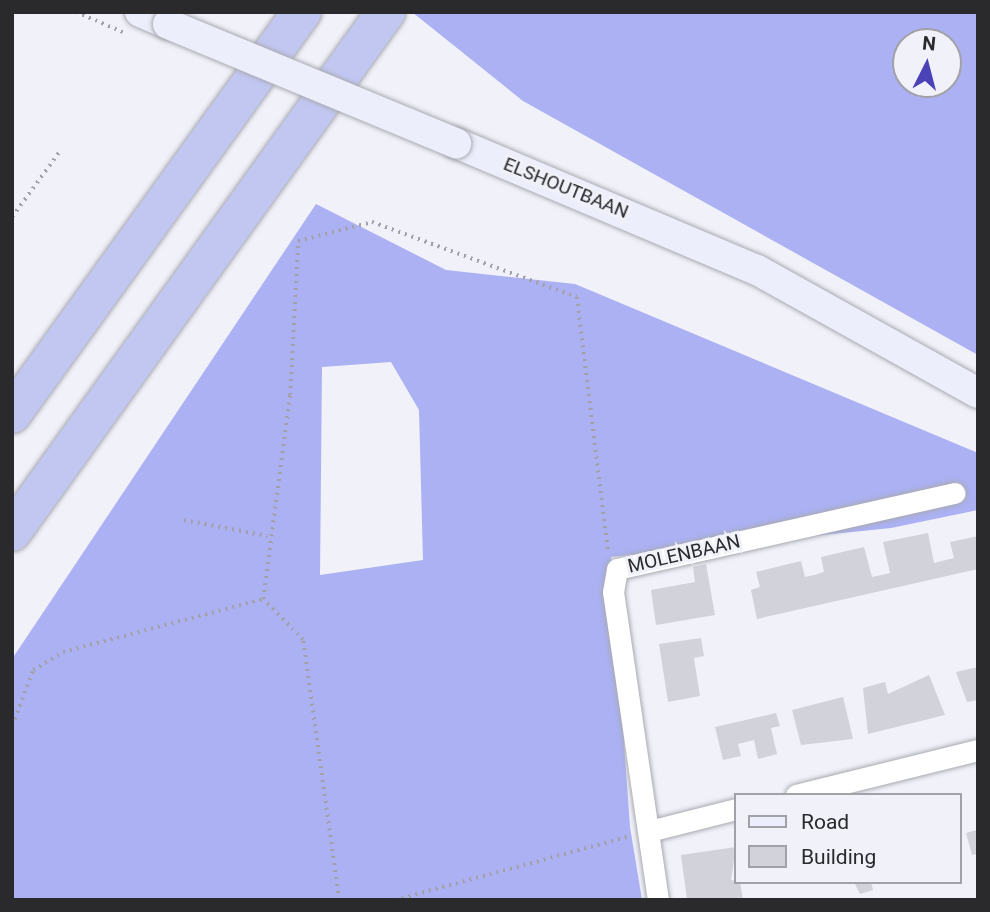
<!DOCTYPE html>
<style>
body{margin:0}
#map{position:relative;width:990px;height:912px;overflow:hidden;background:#f0f1f9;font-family:Roboto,sans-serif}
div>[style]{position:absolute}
.forest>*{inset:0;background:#abb1f2}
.building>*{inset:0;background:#d1d2da}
.path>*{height:3.5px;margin-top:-1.75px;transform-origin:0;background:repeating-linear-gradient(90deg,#a1a2a8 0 2px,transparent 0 7px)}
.roads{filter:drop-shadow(0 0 2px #a9aab1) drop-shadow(0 0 2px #a9aab1)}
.minor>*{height:21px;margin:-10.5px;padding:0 10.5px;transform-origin:10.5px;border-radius:10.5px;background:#fff}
.secondary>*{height:30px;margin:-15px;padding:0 15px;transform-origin:15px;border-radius:15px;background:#edeefb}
.motorway>*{height:38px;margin:-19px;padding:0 19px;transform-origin:19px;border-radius:19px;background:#c2c7f2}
.bridges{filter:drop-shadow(0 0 2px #a9aab1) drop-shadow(0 0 2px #a9aab1)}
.secondary-bridge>*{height:30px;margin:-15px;padding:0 15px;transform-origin:15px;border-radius:15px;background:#edeefb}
span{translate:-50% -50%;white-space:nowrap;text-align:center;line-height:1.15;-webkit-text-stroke:6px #f0f1f9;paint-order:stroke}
.street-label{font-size:19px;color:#2a2a2d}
.frame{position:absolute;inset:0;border:14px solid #2a2a2d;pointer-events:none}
.legend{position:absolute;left:734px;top:793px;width:228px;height:91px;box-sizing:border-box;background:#f0f1f9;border:2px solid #a1a1a7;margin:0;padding:9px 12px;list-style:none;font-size:21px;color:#2a2a2d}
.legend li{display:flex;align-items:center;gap:14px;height:35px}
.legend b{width:35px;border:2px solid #a1a1a7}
.north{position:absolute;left:892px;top:28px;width:70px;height:70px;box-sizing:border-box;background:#f0f1f9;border:2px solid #a1a1a7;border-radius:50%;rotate:6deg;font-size:19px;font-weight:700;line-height:28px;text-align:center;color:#2a2a2d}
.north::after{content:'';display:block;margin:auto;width:24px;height:32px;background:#4b42b8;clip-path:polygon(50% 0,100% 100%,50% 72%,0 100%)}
</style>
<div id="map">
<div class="forest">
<i style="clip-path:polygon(evenodd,412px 12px,978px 12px,978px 355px,523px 101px,412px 12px,906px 42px,948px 42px,948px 84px,906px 84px,906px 42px)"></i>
<i style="clip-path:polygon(evenodd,316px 204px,446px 270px,575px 284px,978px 453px,978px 510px,891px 528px,611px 557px,630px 827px,642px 900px,12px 900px,12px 659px,316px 204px,391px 362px,419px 410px,423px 560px,320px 575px,322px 367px,391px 362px)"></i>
</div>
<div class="building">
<i style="clip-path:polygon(928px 533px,934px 563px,954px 558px,950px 542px,978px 536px,978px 569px,757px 619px,751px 590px,760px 587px,756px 572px,801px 561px,805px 577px,814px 575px,824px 572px,821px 557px,864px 547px,872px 577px,890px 573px,883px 542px)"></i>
<i style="clip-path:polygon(706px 564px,715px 615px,656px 625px,651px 590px,695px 582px,693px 567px)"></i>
<i style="clip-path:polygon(701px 638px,704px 656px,694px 658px,700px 696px,668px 702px,659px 644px)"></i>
<i style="clip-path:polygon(978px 667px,978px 700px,967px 702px,956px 672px)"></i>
<i style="clip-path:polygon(929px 675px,945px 715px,868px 734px,863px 688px,885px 682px,888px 694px)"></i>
<i style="clip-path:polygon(843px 697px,853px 739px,801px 745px,792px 710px)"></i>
<i style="clip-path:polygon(776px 713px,780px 726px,771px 728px,777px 754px,758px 759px,754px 740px,738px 744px,741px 756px,723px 760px,715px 727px)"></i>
<i style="clip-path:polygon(977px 830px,978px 854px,972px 855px,966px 833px)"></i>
<i style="clip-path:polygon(736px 847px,731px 880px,740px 882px,743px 900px,687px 900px,681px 855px)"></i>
<i style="clip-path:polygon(854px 882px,871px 882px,873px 890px,860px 894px)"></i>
</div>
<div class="path">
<i style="left:76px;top:12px;width:51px;rotate:23.1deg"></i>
<i style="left:12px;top:217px;width:82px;rotate:-54deg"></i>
<i style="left:184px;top:520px;width:85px;rotate:10.9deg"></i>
<i style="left:12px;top:726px;width:60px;rotate:-69.4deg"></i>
<i style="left:33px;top:670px;width:35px;rotate:-31deg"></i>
<i style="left:63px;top:652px;width:207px;rotate:-14.8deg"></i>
<i style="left:339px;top:900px;width:262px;rotate:-97.9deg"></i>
<i style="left:303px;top:640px;width:57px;rotate:-134.3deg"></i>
<i style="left:263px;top:599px;width:206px;rotate:-82.5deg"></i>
<i style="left:290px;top:395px;width:154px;rotate:-87deg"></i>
<i style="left:298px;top:241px;width:76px;rotate:-14.4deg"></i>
<i style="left:372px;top:222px;width:218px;rotate:20.1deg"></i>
<i style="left:577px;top:297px;width:255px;rotate:83deg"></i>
<i style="left:395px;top:900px;width:244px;rotate:-15.2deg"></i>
</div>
<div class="roads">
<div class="minor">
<i style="left:796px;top:795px;width:187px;rotate:-13.9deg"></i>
<i style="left:649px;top:831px;width:90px;rotate:-14.2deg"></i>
<i style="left:658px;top:900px;width:311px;rotate:-98.3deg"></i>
<i style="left:613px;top:592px;width:23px;rotate:-80deg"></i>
<i style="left:617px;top:569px;width:346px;rotate:-12.7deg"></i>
</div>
<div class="secondary">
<i style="left:140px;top:12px;width:30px;rotate:23deg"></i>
<i style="left:456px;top:143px;width:327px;rotate:22.9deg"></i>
<i style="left:757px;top:270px;width:253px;rotate:29.1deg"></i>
</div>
<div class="motorway">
<i style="left:12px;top:414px;width:496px;rotate:-54.2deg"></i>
<i style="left:12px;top:532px;width:641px;rotate:-54.28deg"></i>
</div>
</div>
<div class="bridges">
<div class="secondary-bridge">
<i style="left:168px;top:24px;width:312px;rotate:22.5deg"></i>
</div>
</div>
<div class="street-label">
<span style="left:566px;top:188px;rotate:22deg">ELSHOUTBAAN</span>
<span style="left:684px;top:554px;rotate:-13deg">MOLENBAAN</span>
</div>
<div class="frame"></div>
<ul class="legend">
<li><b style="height:9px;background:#edeefb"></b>Road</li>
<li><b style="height:19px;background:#d1d2da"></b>Building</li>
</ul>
<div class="north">N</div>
</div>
